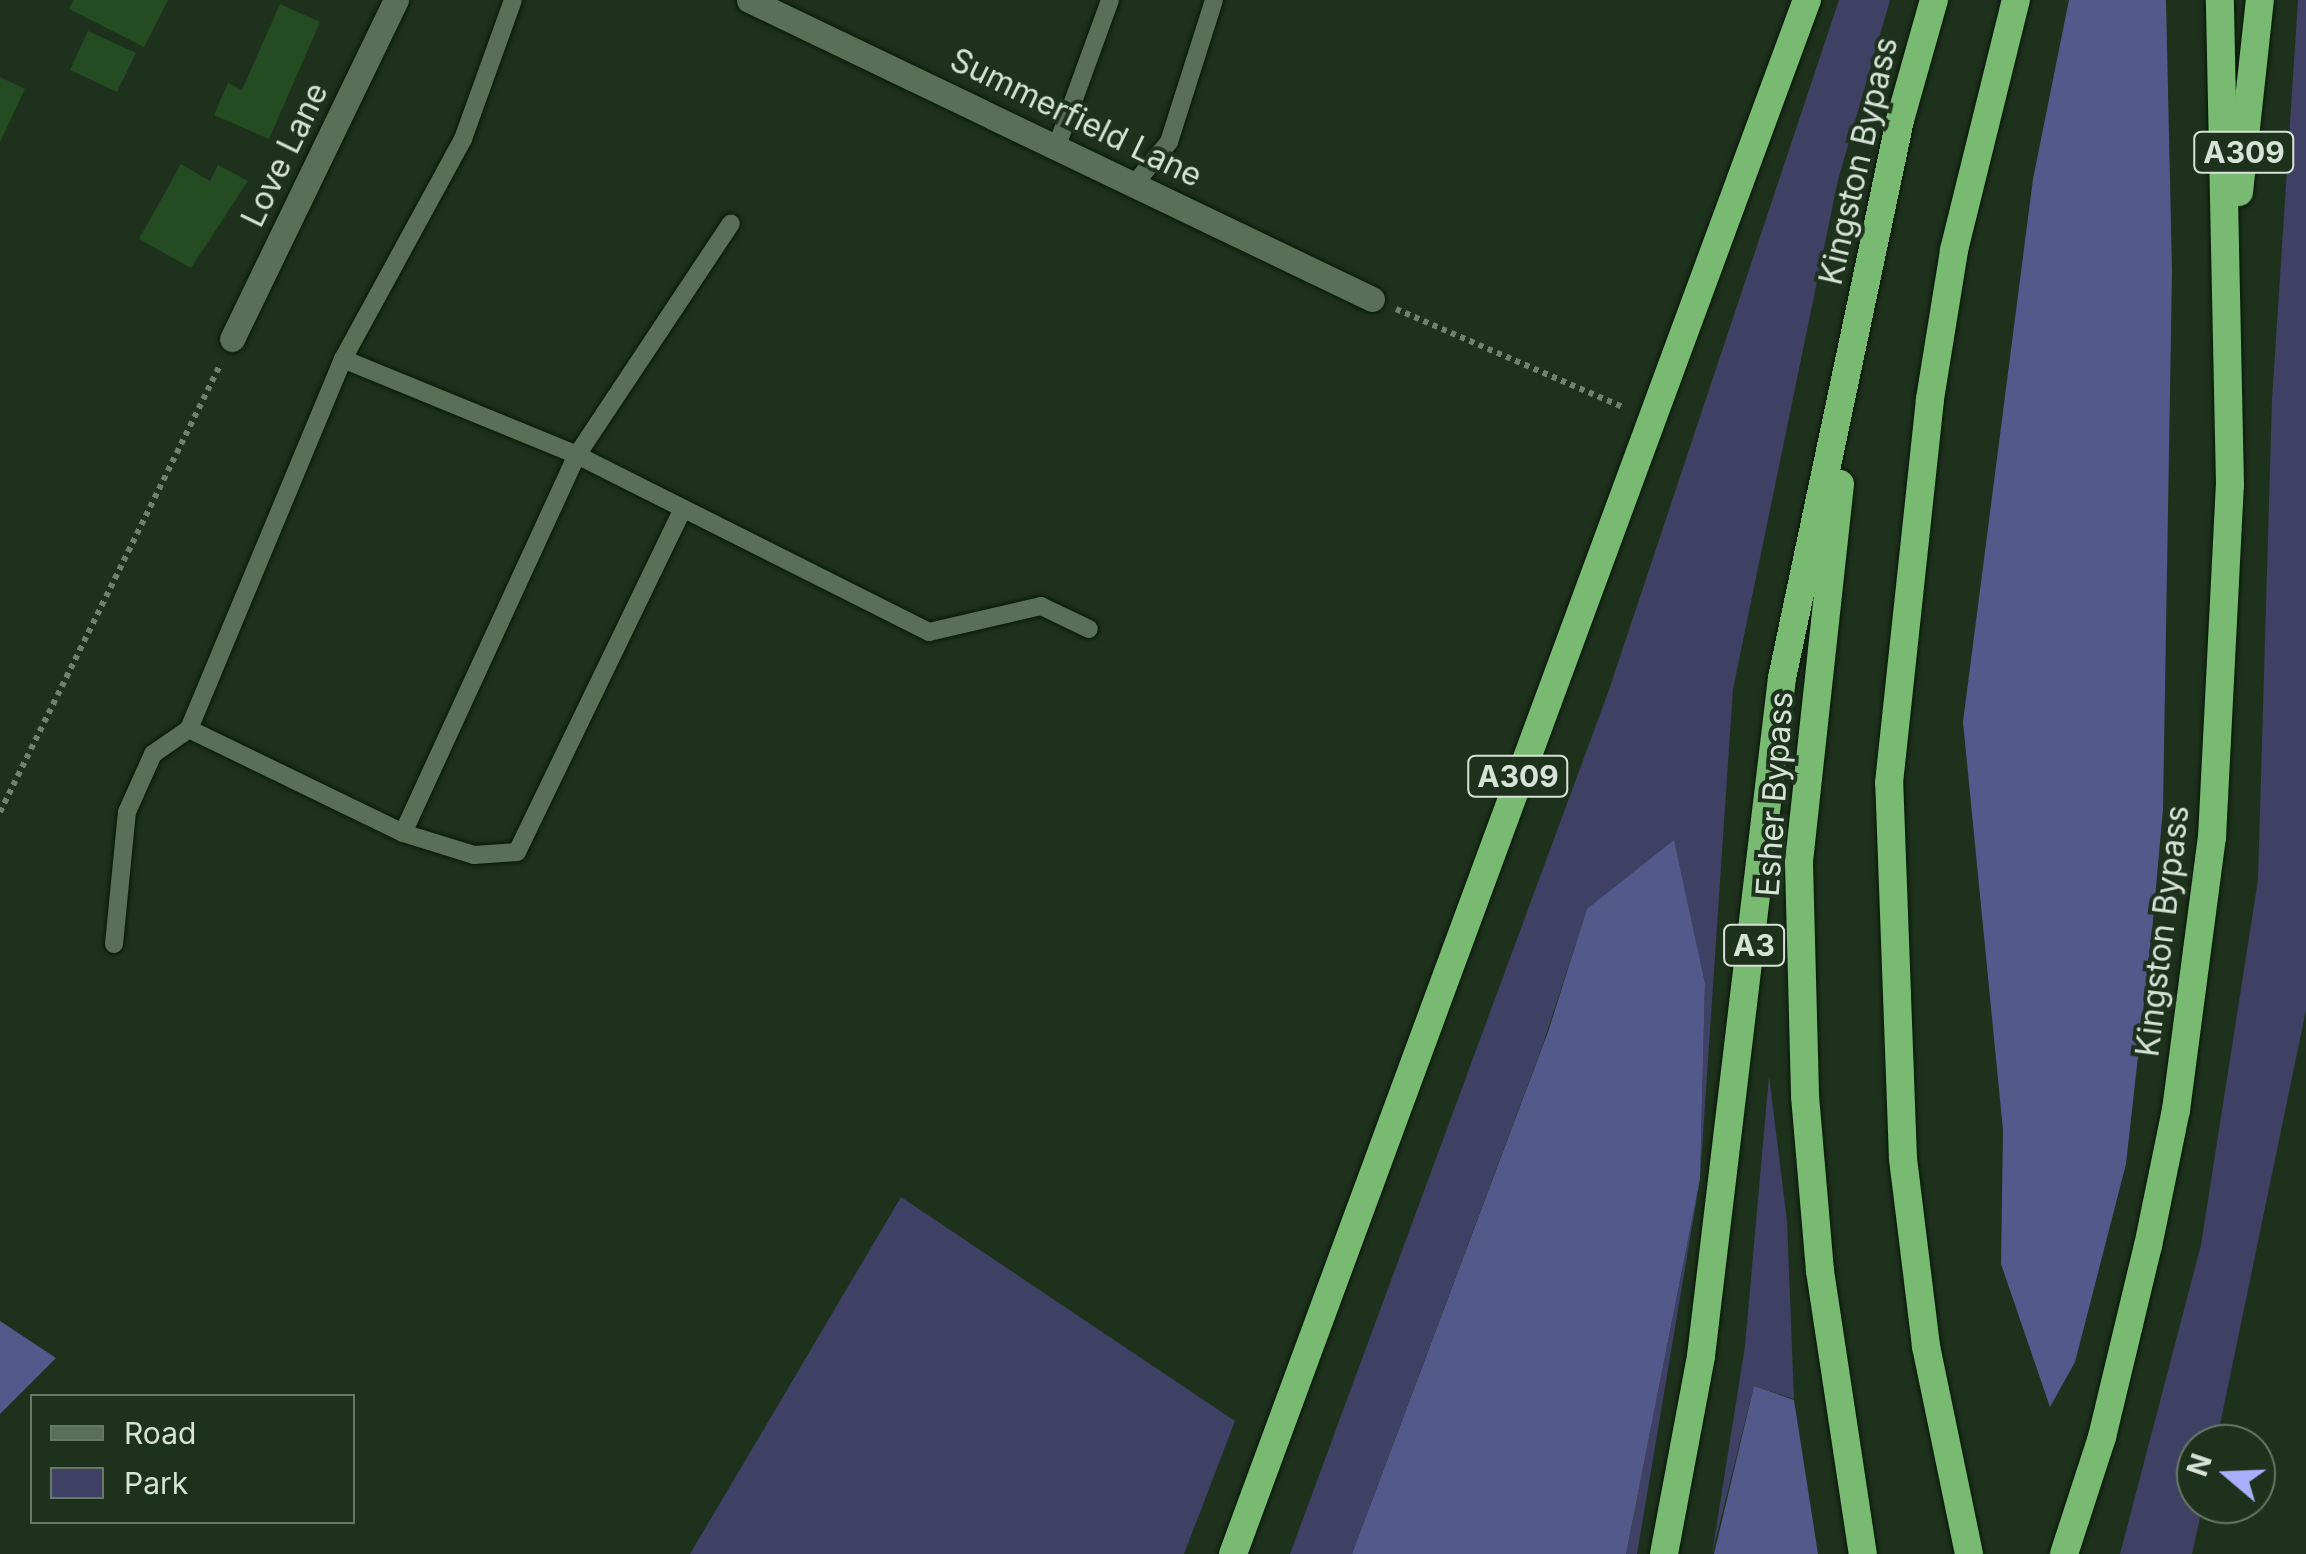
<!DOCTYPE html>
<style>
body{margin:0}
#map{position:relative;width:2306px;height:1554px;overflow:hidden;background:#1e311d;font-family:Inter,sans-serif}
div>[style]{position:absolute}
.green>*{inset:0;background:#3e4163}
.forest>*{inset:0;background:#54598c}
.building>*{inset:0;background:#244b21}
.path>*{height:6px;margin-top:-3px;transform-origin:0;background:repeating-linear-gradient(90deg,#718170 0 5px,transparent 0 10px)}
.roads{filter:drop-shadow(0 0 2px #071806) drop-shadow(0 0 2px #071806)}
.service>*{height:18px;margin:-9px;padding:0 9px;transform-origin:9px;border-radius:9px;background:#5a6f58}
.minor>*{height:25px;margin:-12.5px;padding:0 12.5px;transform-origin:12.5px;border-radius:12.5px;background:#5a6f58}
.trunk>*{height:28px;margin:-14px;padding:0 14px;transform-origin:14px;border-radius:14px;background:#78ba72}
span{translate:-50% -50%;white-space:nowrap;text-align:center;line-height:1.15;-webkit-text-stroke:8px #1e311d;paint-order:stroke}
.shield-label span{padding:2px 8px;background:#1e311d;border:2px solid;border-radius:8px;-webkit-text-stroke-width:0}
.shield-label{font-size:30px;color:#d7e3d6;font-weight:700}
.street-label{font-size:32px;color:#d7e3d6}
.legend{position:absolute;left:30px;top:1394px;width:325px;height:130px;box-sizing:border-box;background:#1e311d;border:2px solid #687867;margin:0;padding:12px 18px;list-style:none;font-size:30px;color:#d7e3d6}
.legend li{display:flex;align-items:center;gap:20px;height:50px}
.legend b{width:50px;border:2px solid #687867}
.north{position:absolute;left:2176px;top:1424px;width:100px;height:100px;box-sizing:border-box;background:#1e311d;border:2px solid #687867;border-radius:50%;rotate:289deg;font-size:28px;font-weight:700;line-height:40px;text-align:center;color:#d7e3d6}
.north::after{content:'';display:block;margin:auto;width:35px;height:45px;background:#a8b0fc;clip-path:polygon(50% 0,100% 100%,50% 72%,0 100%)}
</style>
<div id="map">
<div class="green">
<i style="clip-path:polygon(1839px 0,1890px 0,1838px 180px,1733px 689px,1700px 1179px,1637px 1554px,1626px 1554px,1700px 1179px,1705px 983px,1674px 841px,1587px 910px,1542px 1047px,1352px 1554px,1290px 1554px,1609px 690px)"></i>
<i style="clip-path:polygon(2298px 0,2306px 0,2306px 1010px,2216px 1444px,2196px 1444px,2196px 1504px,2203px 1504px,2192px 1554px,2120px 1554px,2201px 1245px,2258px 880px,2272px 400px)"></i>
<i style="clip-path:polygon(1769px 1076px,1787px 1221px,1794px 1399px,1754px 1386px,1712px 1554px,1745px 1346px)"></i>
<i style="clip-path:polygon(901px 1197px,1235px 1421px,1184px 1554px,690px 1554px)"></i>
</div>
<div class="forest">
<i style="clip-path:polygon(2069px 0,2166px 0,2172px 271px,2163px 809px,2152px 931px,2126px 1164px,2075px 1362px,2050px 1407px,2001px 1264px,2003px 1130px,1963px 722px,2033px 179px)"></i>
<i style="clip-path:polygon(1674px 840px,1705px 983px,1700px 1179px,1626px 1554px,1352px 1554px,1548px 1032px,1587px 909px)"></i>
<i style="clip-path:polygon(0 1321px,56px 1358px,0 1414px)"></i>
<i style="clip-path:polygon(1754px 1386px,1794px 1400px,1818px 1554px,1714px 1554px)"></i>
</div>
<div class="building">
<i style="clip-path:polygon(73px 0,168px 0,144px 47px,69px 9px)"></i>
<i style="clip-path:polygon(280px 4px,320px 22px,269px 139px,214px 115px,228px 83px,242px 90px)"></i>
<i style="clip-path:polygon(88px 31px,136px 53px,117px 92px,70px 70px)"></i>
<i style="clip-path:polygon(0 77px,25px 89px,0 142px)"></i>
<i style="clip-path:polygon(181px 164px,210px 181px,218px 165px,248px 181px,191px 268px,139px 239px)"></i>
</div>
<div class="path">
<i style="left:1396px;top:309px;width:247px;rotate:23.4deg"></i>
<i style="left:0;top:812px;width:500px;rotate:-63.79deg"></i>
</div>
<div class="roads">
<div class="service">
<i style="left:513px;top:0;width:148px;rotate:109.8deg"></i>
<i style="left:463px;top:139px;width:251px;rotate:118.6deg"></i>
<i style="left:343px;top:359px;width:401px;rotate:112.6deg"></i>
<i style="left:189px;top:729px;width:238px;rotate:25.9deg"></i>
<i style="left:403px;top:833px;width:416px;rotate:-65.3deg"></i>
<i style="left:577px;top:455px;width:278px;rotate:-56.4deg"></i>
<i style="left:1058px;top:143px;width:152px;rotate:-70deg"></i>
<i style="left:1136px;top:182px;width:52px;rotate:-50.5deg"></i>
<i style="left:1169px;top:142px;width:149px;rotate:-72.4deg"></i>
<i style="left:343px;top:359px;width:253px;rotate:22.3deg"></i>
<i style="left:577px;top:455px;width:394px;rotate:26.7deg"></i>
<i style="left:929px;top:632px;width:115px;rotate:-13.1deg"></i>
<i style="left:1041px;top:606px;width:53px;rotate:25.6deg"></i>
<i style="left:403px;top:833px;width:74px;rotate:17.2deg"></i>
<i style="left:474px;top:855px;width:43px;rotate:-4deg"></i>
<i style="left:517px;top:852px;width:377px;rotate:-64.2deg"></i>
<i style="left:114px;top:944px;width:133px;rotate:-84.4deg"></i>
<i style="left:127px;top:812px;width:64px;rotate:-65.9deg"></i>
<i style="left:153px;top:754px;width:44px;rotate:-34.8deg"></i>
</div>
<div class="minor">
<i style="left:749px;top:0;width:691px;rotate:25.64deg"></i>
<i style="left:232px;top:339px;width:377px;rotate:-64.2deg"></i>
</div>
<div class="trunk">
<i style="left:2239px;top:192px;width:193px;rotate:-83.8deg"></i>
<i style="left:1840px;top:484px;width:382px;rotate:96.2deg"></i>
<i style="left:1799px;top:864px;width:232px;rotate:88.5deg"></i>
<i style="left:1805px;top:1096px;width:176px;rotate:85.1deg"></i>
<i style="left:1820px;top:1271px;width:286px;rotate:81.4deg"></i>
<i style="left:1233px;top:1554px;width:1657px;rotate:-69.73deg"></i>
<i style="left:1664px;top:1554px;width:201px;rotate:-79.4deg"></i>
<i style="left:1701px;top:1356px;width:683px;rotate:-83.19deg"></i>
<i style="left:1782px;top:678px;width:570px;rotate:-78.06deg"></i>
<i style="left:1900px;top:120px;width:125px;rotate:-74.2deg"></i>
<i style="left:1969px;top:1554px;width:212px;rotate:-101.7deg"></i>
<i style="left:1926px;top:1346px;width:188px;rotate:-97deg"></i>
<i style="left:1903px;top:1159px;width:376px;rotate:-92.1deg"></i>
<i style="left:1889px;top:783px;width:386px;rotate:-83.9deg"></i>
<i style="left:1930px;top:399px;width:151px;rotate:-80.8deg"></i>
<i style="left:1954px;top:250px;width:258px;rotate:-76.1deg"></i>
<i style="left:2064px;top:1554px;width:123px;rotate:-72deg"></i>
<i style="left:2102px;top:1437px;width:196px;rotate:-76.5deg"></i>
<i style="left:2148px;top:1246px;width:139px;rotate:-78.4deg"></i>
<i style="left:2176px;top:1110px;width:274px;rotate:-82.5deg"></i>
<i style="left:2212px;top:838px;width:353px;rotate:-87.1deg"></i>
<i style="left:2230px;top:485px;width:485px;rotate:-91.2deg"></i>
</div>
</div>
<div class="shield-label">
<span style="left:2244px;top:152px">A309</span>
<span style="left:1518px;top:776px">A309</span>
<span style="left:1754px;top:945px">A3</span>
</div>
<div class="street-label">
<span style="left:1076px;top:118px;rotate:26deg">Summerfield Lane</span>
<span style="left:285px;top:155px;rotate:-64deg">Love Lane</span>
<span style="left:1859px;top:161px;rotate:-77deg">Kingston Bypass</span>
<span style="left:1775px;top:794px;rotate:-86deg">Esher Bypass</span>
<span style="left:2163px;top:931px;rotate:-83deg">Kingston Bypass</span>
</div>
<ul class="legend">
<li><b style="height:12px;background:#5a6f58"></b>Road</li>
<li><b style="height:28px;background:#3e4163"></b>Park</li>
</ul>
<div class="north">N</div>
</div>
